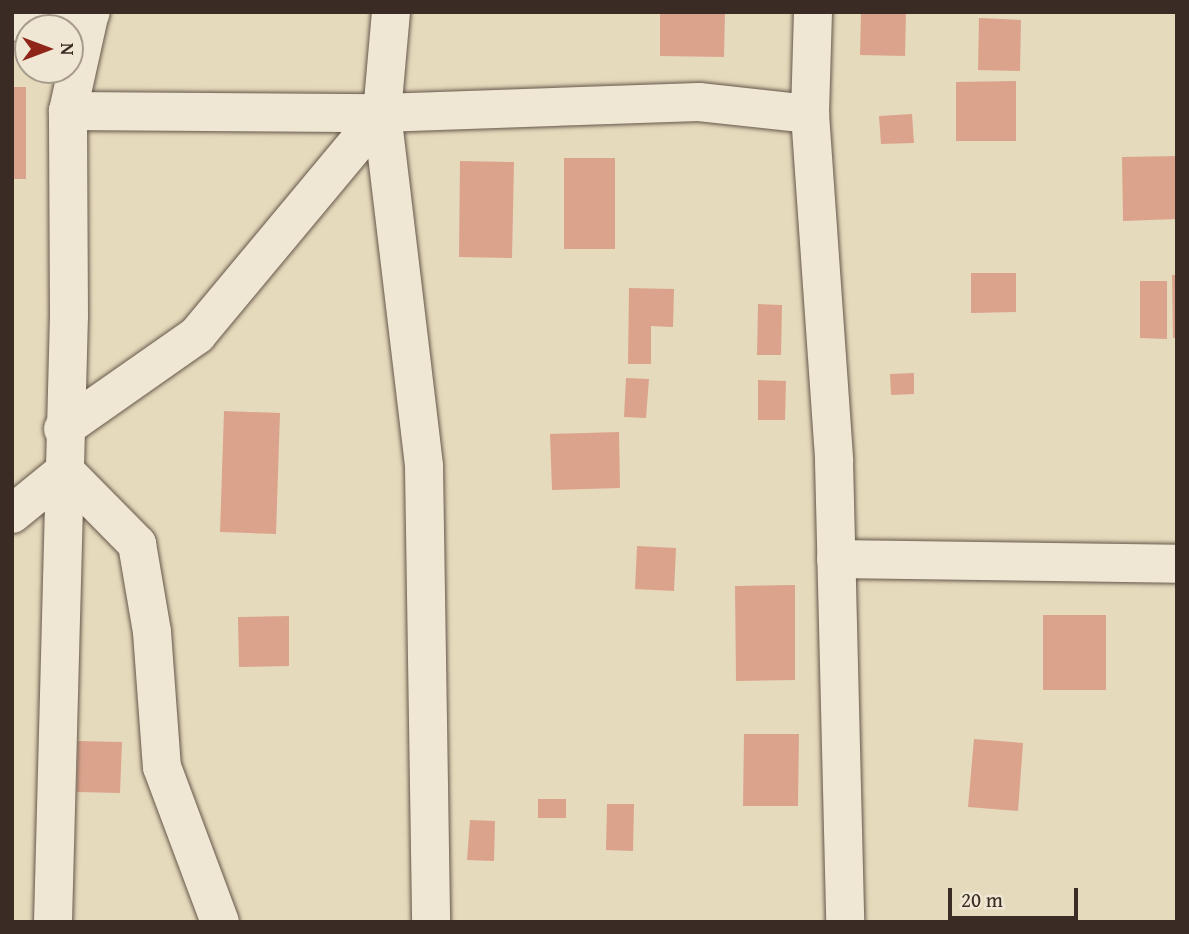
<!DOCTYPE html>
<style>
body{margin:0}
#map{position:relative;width:1189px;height:934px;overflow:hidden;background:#e6dabc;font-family:"Gentium Book Plus",serif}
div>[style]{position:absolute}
.building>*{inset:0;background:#dba38c}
.roads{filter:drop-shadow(0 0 2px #65574a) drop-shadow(0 0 2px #65574a)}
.street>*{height:38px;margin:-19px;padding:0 19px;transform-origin:19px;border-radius:19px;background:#efe7d3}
span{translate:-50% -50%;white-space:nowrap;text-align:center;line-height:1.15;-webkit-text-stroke:6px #efe7d3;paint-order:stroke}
.frame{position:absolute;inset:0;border:14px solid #3a2b24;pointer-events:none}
.north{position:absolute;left:14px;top:14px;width:70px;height:70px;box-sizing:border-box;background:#efe7d3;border:2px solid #a79c8d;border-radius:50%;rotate:90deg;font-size:19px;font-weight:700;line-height:28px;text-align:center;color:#3a2b24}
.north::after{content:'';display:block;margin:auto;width:24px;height:32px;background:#8f2418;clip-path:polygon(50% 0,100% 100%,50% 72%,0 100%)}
.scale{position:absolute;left:948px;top:888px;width:130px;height:32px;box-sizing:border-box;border:4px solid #3a2b24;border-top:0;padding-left:9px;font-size:21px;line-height:24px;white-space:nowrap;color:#3a2b24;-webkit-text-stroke:5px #efe7d3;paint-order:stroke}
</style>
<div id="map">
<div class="building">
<i style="clip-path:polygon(660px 12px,725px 12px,724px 57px,660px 56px)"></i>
<i style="clip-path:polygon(861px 12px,906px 12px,905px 56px,860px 55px)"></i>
<i style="clip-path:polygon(979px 18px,1021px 20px,1020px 71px,978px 70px)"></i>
<i style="clip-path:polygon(1016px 81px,1016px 141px,956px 141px,956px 82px)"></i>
<i style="clip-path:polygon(12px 87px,26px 87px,26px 179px,12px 179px)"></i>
<i style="clip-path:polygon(912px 114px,914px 143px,881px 144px,879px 116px)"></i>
<i style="clip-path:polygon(1177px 156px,1177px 219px,1123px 221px,1122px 157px)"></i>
<i style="clip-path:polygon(564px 158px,615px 158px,615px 249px,564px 249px)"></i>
<i style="clip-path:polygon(460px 161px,514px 162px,512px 258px,459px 257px)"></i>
<i style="clip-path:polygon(971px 273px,1016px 273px,1016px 312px,971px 313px)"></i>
<i style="clip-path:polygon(1172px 275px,1177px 275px,1177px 338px,1173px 338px)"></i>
<i style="clip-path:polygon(1140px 281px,1167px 281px,1167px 339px,1140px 338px)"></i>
<i style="clip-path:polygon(629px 288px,674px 289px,673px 327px,651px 326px,651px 364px,628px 364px)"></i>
<i style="clip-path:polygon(758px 304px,782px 305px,781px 355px,757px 355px)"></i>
<i style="clip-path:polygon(914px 373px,914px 394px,891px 395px,890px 374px)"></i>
<i style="clip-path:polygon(626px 378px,649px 379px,646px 418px,624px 417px)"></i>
<i style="clip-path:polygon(758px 380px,786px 381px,785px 420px,758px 420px)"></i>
<i style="clip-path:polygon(224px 411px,280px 413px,276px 534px,220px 532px)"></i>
<i style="clip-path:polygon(619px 432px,620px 488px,552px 490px,550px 434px)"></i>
<i style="clip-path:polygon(637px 546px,676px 548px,674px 591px,635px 589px)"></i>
<i style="clip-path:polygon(795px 585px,795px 680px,736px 681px,735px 586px)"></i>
<i style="clip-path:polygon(1043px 615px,1106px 615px,1106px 690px,1043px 690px)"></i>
<i style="clip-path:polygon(289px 616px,289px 666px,239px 667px,238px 617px)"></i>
<i style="clip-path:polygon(744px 734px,799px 734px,798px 806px,743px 806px)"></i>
<i style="clip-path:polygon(974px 739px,1023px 743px,1018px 811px,968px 807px)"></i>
<i style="clip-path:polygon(78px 741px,122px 742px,120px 793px,77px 792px)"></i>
<i style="clip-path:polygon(538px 799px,566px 799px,566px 818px,538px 818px)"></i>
<i style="clip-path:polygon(607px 804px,634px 804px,633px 851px,606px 850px)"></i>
<i style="clip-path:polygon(470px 820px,495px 821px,494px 861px,467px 860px)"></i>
</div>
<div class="roads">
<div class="street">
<i style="left:391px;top:12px;width:101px;rotate:95.1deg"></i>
<i style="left:382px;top:113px;width:356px;rotate:83.2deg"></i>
<i style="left:424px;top:467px;width:455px;rotate:89.1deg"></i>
<i style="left:813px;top:12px;width:102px;rotate:91.7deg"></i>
<i style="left:810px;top:114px;width:348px;rotate:86deg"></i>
<i style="left:834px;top:461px;width:461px;rotate:88.6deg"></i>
<i style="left:12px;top:22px;width:79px;rotate:-6.6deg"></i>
<i style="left:68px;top:111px;width:314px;rotate:0.4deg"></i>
<i style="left:382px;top:113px;width:317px;rotate:-2deg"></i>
<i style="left:699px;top:102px;width:112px;rotate:6.2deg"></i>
<i style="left:63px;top:429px;width:164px;rotate:-35deg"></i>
<i style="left:197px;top:335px;width:289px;rotate:-50.2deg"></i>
<i style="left:12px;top:514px;width:68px;rotate:-39.1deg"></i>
<i style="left:65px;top:471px;width:103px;rotate:45.4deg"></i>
<i style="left:137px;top:544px;width:89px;rotate:80.3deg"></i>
<i style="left:152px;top:632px;width:135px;rotate:85.8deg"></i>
<i style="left:162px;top:767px;width:165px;rotate:69.5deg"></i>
<i style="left:836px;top:559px;width:341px;rotate:0.8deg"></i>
<i style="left:53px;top:922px;width:607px;rotate:-88.49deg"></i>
<i style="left:69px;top:315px;width:204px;rotate:-90.3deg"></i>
<i style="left:68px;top:111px;width:101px;rotate:-77.5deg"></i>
</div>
</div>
<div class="frame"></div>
<div class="north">N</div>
<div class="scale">20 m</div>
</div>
